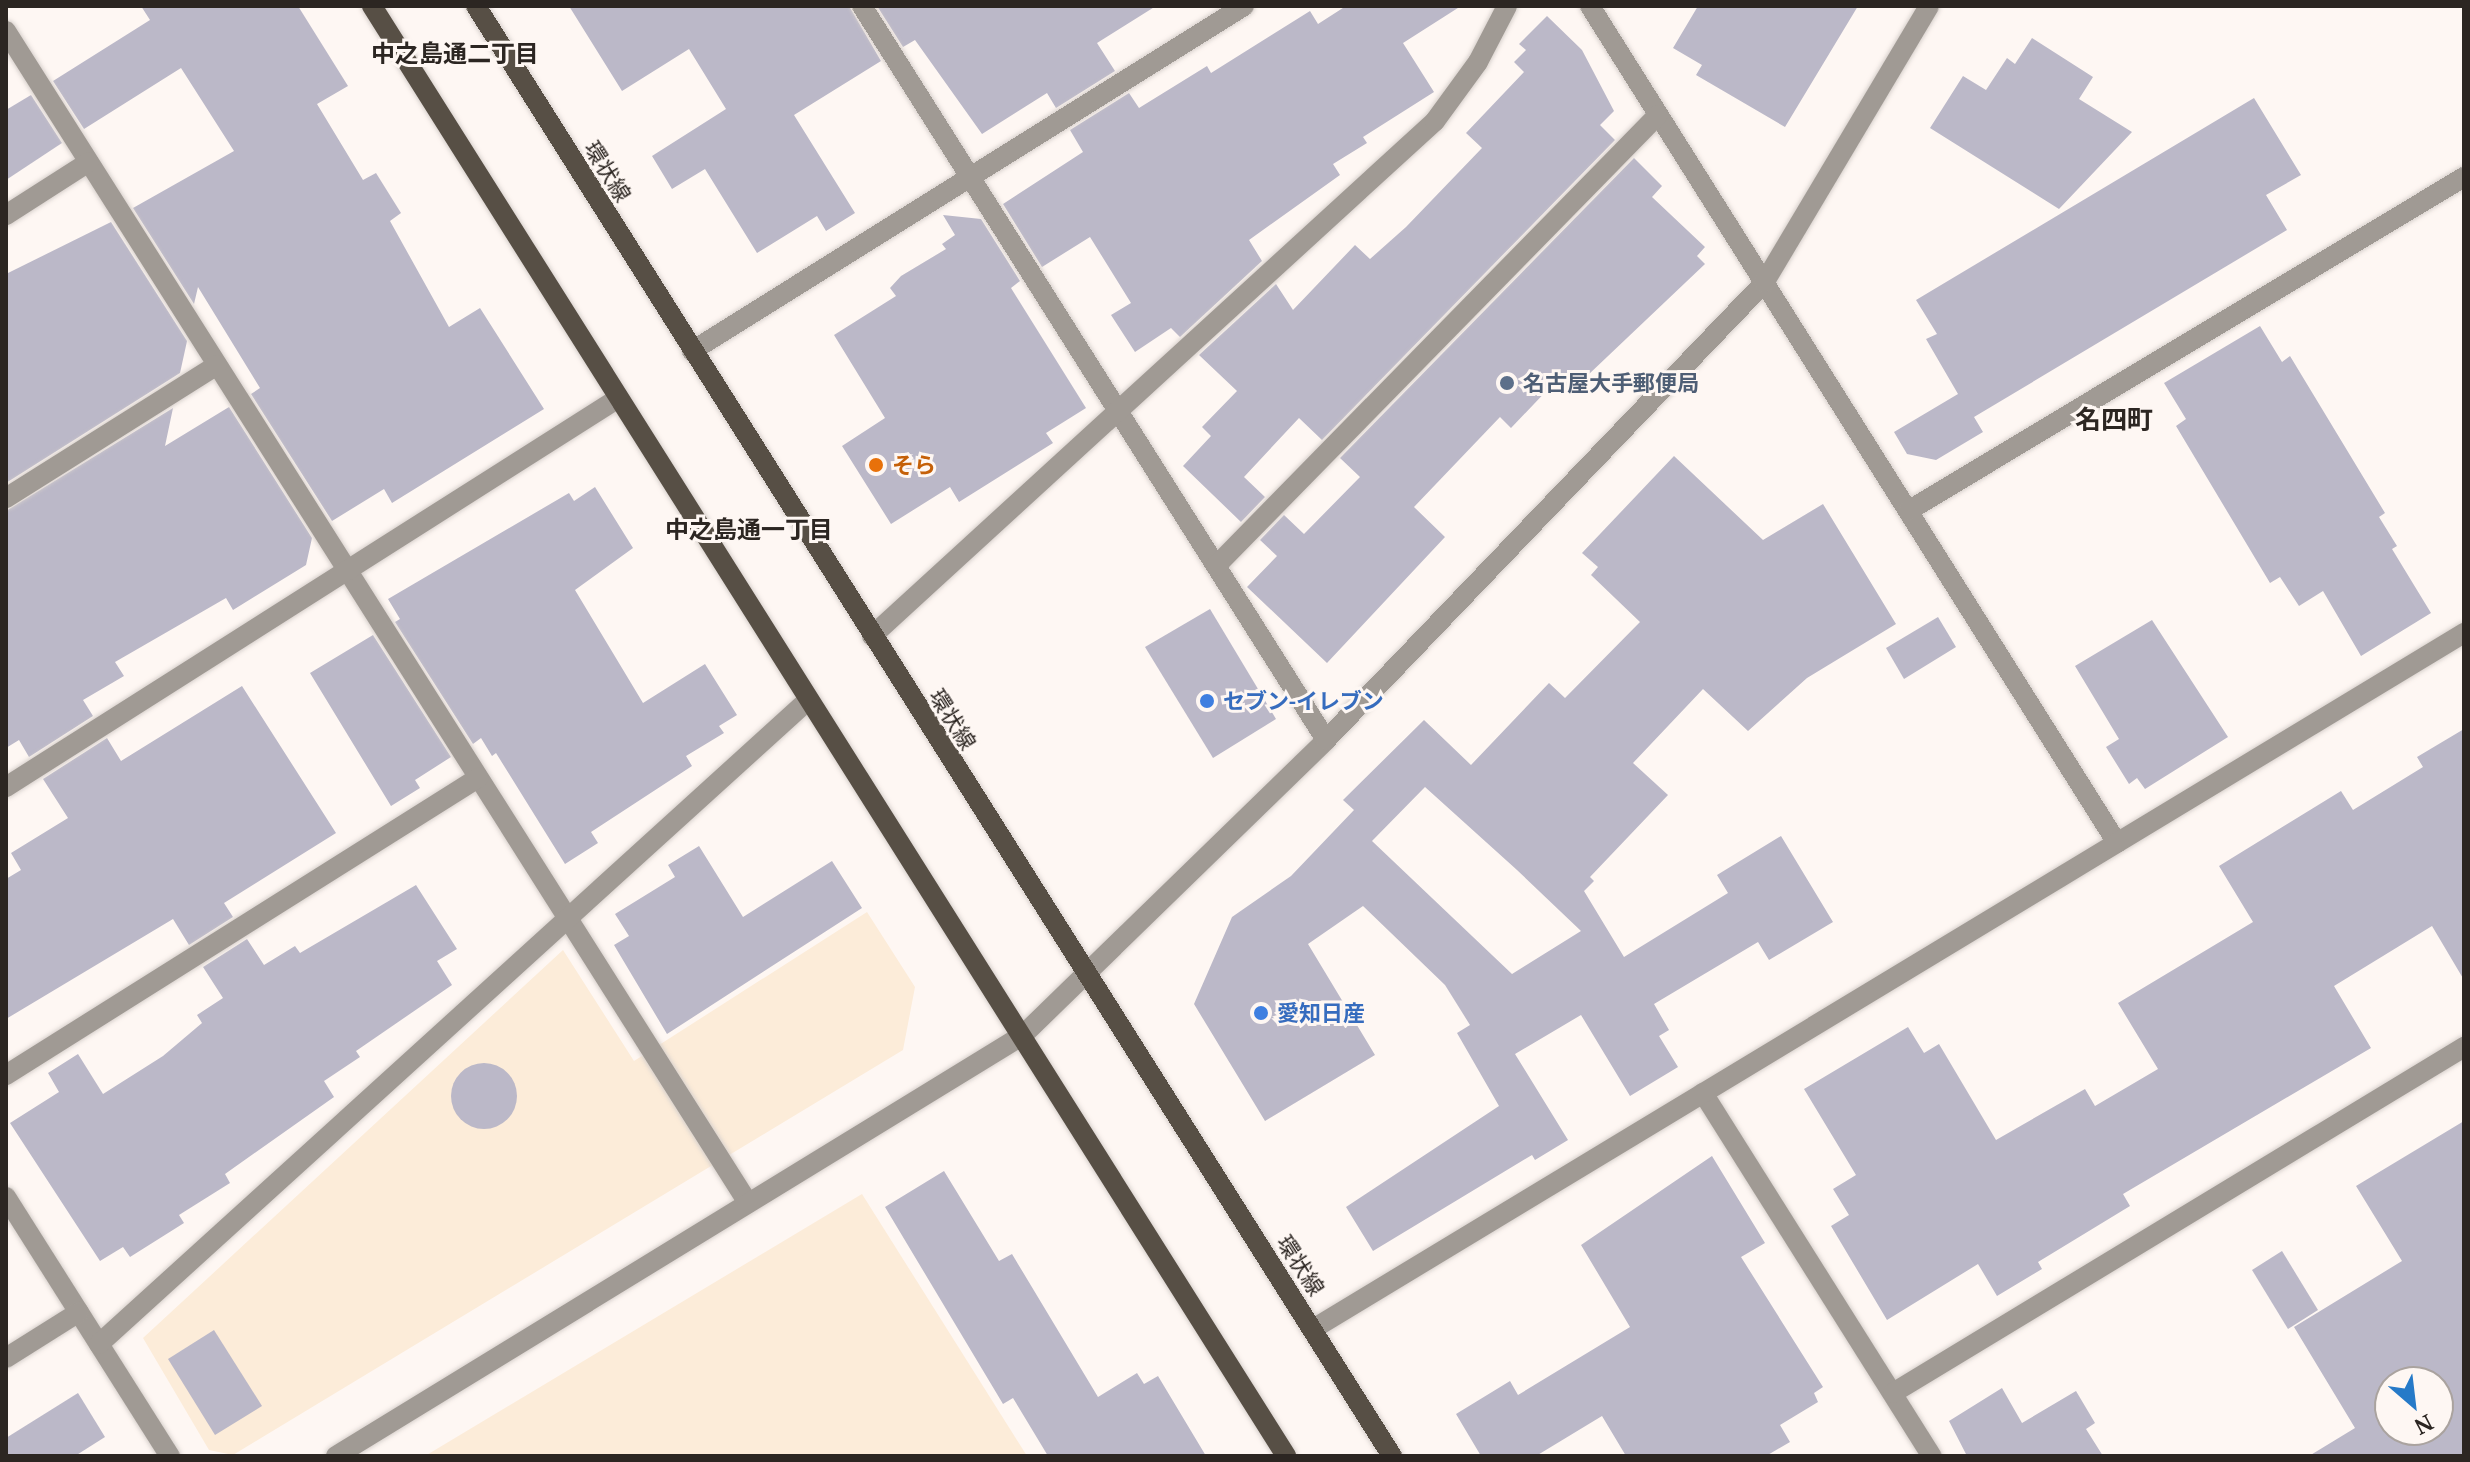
<!DOCTYPE html>
<meta charset="utf-8">
<style>
body{margin:0}
#map{position:relative;width:2470px;height:1462px;overflow:hidden;background:#fef7f3;font-family:"Noto Serif","Noto Sans JP",serif}
div>[style]{position:absolute}
.industrial>*{inset:0;background:#fcecd9}
.building>*{inset:0;background:#bbb8c8}
.round{border-radius:50%}
.roads{filter:drop-shadow(0 0 2px #d8d1cd) drop-shadow(0 0 2px #d8d1cd)}
.minor>*{height:20px;margin:-10px;padding:0 10px;transform-origin:10px;border-radius:10px;background:#a09a94}
.tertiary>*{height:20px;margin:-10px;padding:0 10px;transform-origin:10px;border-radius:10px;background:#a09a94}
.primary>*{height:20px;margin:-10px;padding:0 10px;transform-origin:10px;border-radius:10px;background:#574f45}
.dots>*{width:22px;height:22px;translate:-50% -50%;box-sizing:border-box;border:4px solid #fef7f3;border-radius:50%}
span{translate:-50% -50%;white-space:nowrap;text-align:center;line-height:1.15;-webkit-text-stroke:6px #fef7f3;paint-order:stroke}
.street-label{font-size:22px;color:#2c2622}
.service-label{font-size:22px;color:#4e5e75;font-weight:700}
.left{translate:0 -50%;text-align:left}
.food-label{font-size:22px;color:#c56008;font-weight:700}
.shop-label{font-size:22px;color:#366cbe;font-weight:700}
.neighbourhood-label{font-size:24px;color:#2c2622;font-weight:700}
.quarter-label{font-size:26px;color:#2c2622;font-weight:700}
.frame{position:absolute;inset:0;border:8px solid #2c2622;pointer-events:none}
.north{position:absolute;left:2374px;top:1366px;width:80px;height:80px;box-sizing:border-box;background:#fef7f3;border:2px solid #aaa39f;border-radius:50%;rotate:152deg;font-size:22px;font-weight:700;line-height:32px;text-align:center;color:#2c2622}
.north::after{content:'';display:block;margin:auto;width:28px;height:36px;background:#267ac8;clip-path:polygon(50% 0,100% 100%,50% 72%,0 100%)}
</style>
<div id="map">
<div class="industrial">
<i style="clip-path:polygon(867px 912px,915px 987px,903px 1050px,233px 1455px,209px 1450px,143px 1338px,563px 950px,634px 1061px)"></i>
<i style="clip-path:polygon(862px 1194px,1027px 1456px,425px 1456px)"></i>
</div>
<div class="building">
<i style="clip-path:polygon(141px 6px,298px 6px,348px 86px,317px 104px,363px 180px,376px 173px,401px 213px,390px 221px,449px 327px,480px 308px,544px 409px,392px 503px,384px 489px,332px 521px,251px 394px,260px 388px,198px 287px,194px 304px,133px 208px,234px 151px,181px 68px,84px 129px,53px 81px,150px 20px)"></i>
<i style="clip-path:polygon(569px 6px,849px 6px,881px 61px,794px 115px,855px 213px,826px 231px,817px 216px,757px 253px,705px 169px,672px 189px,652px 156px,726px 109px,689px 49px,622px 91px)"></i>
<i style="clip-path:polygon(877px 6px,1156px 6px,1097px 43px,1115px 71px,1056px 108px,1047px 93px,982px 134px,915px 40px,903px 47px)"></i>
<i style="clip-path:polygon(1346px 6px,1461px 6px,1403px 43px,1434px 92px,1363px 137px,1367px 143px,1333px 164px,1340px 175px,1249px 240px,1262px 261px,1180px 337px,1171px 328px,1135px 352px,1111px 315px,1131px 303px,1090px 237px,1042px 267px,1003px 204px,1083px 152px,1070px 130px,1129px 93px,1139px 108px,1207px 66px,1211px 73px,1310px 11px,1318px 24px)"></i>
<i style="clip-path:polygon(1698px 6px,1858px 6px,1785px 127px,1696px 75px,1702px 65px,1673px 48px)"></i>
<i style="clip-path:polygon(1547px 16px,1582px 50px,1614px 111px,1600px 125px,1615px 140px,1322px 440px,1299px 418px,1244px 477px,1265px 497px,1241px 522px,1183px 466px,1211px 436px,1202px 427px,1237px 391px,1199px 355px,1276px 284px,1293px 310px,1355px 245px,1370px 259px,1406px 227px,1482px 148px,1466px 133px,1524px 72px,1514px 62px,1526px 50px,1519px 44px)"></i>
<i style="clip-path:polygon(2032px 38px,2093px 77px,2079px 99px,2132px 132px,2059px 209px,1930px 128px,1963px 76px,1986px 90px,2007px 58px,2015px 64px)"></i>
<i style="clip-path:polygon(31px 95px,62px 143px,6px 180px,6px 110px)"></i>
<i style="clip-path:polygon(2254px 98px,2301px 175px,2266px 195px,2287px 230px,1974px 417px,1983px 432px,1936px 460px,1907px 454px,1894px 432px,1958px 394px,1926px 339px,1937px 334px,1916px 300px)"></i>
<i style="clip-path:polygon(1634px 158px,1662px 186px,1652px 197px,1705px 247px,1697px 256px,1705px 264px,1568px 394px,1553px 384px,1511px 428px,1500px 417px,1414px 507px,1445px 537px,1327px 663px,1247px 587px,1277px 556px,1260px 540px,1284px 515px,1304px 534px,1360px 477px,1340px 458px)"></i>
<i style="clip-path:polygon(943px 215px,981px 219px,1020px 281px,1011px 288px,1086px 408px,1046px 433px,1053px 443px,959px 502px,950px 487px,891px 524px,842px 446px,885px 418px,834px 335px,896px 296px,890px 288px,901px 276px,946px 249px,942px 244px,955px 235px)"></i>
<i style="clip-path:polygon(111px 222px,187px 341px,180px 373px,6px 483px,6px 274px)"></i>
<i style="clip-path:polygon(2260px 326px,2282px 362px,2290px 356px,2385px 513px,2379px 517px,2397px 546px,2392px 549px,2431px 613px,2361px 656px,2323px 591px,2299px 606px,2280px 577px,2270px 583px,2176px 426px,2186px 419px,2164px 383px)"></i>
<i style="clip-path:polygon(229px 407px,312px 538px,306px 565px,233px 610px,226px 598px,115px 662px,124px 676px,83px 700px,93px 716px,29px 757px,19px 740px,6px 748px,6px 511px,173px 408px,165px 446px)"></i>
<i style="clip-path:polygon(evenodd,1674px 456px,1763px 540px,1823px 504px,1896px 624px,1807px 678px,1748px 731px,1703px 689px,1633px 763px,1668px 795px,1590px 877px,1594px 881px,1584px 891px,1624px 957px,1728px 893px,1717px 875px,1781px 836px,1833px 922px,1769px 960px,1758px 942px,1654px 1004px,1669px 1030px,1659px 1036px,1678px 1067px,1630px 1096px,1581px 1015px,1515px 1054px,1568px 1140px,1535px 1160px,1532px 1155px,1373px 1251px,1346px 1207px,1499px 1106px,1457px 1033px,1470px 1025px,1445px 985px,1363px 906px,1308px 944px,1375px 1055px,1265px 1121px,1194px 1004px,1232px 917px,1291px 876px,1354px 810px,1343px 800px,1424px 720px,1471px 765px,1549px 683px,1565px 698px,1640px 622px,1591px 575px,1598px 567px,1582px 553px,1674px 456px,1425px 787px,1517px 870px,1581px 931px,1512px 974px,1372px 841px,1425px 787px)"></i>
<i style="clip-path:polygon(595px 487px,633px 548px,575px 590px,643px 703px,705px 664px,737px 715px,719px 726px,724px 733px,686px 756px,692px 766px,591px 832px,598px 843px,565px 864px,496px 753px,492px 756px,481px 738px,473px 744px,395px 622px,400px 619px,388px 599px,569px 493px,574px 501px)"></i>
<i style="clip-path:polygon(1210px 609px,1276px 719px,1213px 758px,1145px 647px)"></i>
<i style="clip-path:polygon(1938px 617px,1956px 647px,1904px 679px,1886px 648px)"></i>
<i style="clip-path:polygon(2152px 620px,2228px 737px,2145px 789px,2137px 778px,2129px 784px,2106px 747px,2119px 739px,2075px 666px)"></i>
<i style="clip-path:polygon(373px 635px,451px 757px,415px 780px,420px 788px,391px 806px,310px 673px)"></i>
<i style="clip-path:polygon(242px 686px,336px 833px,224px 903px,233px 917px,189px 945px,173px 919px,6px 1019px,6px 879px,21px 870px,11px 853px,68px 818px,43px 779px,107px 738px,121px 761px)"></i>
<i style="clip-path:polygon(2464px 729px,2464px 980px,2432px 926px,2334px 986px,2371px 1048px,2123px 1194px,2130px 1206px,2038px 1262px,2042px 1269px,1997px 1296px,1978px 1264px,1887px 1320px,1831px 1226px,1849px 1215px,1833px 1189px,1856px 1175px,1804px 1089px,1908px 1027px,1924px 1053px,1939px 1044px,1996px 1140px,2085px 1089px,2095px 1106px,2158px 1069px,2118px 1003px,2253px 922px,2219px 866px,2341px 791px,2353px 810px,2423px 767px,2417px 757px)"></i>
<i style="clip-path:polygon(699px 846px,743px 917px,832px 861px,862px 908px,667px 1034px,614px 945px,629px 936px,615px 914px,675px 877px,668px 865px)"></i>
<i style="clip-path:polygon(416px 885px,457px 949px,437px 961px,452px 985px,356px 1051px,360px 1057px,324px 1081px,334px 1097px,225px 1174px,230px 1183px,179px 1215px,184px 1223px,130px 1257px,123px 1247px,100px 1261px,10px 1123px,59px 1092px,48px 1073px,78px 1054px,103px 1094px,163px 1056px,202px 1023px,197px 1015px,223px 998px,203px 967px,247px 939px,264px 965px,295px 946px,300px 953px)"></i>
<i class="round" style="left:451px;top:1063px;width:66px;height:66px"></i>
<i style="clip-path:polygon(evenodd,2464px 1121px,2464px 1456px,2309px 1456px,2355px 1428px,2294px 1327px,2402px 1261px,2356px 1186px,2464px 1121px,2390px 1382px,2438px 1382px,2438px 1430px,2390px 1430px,2390px 1382px)"></i>
<i style="clip-path:polygon(1712px 1156px,1765px 1243px,1741px 1257px,1823px 1387px,1814px 1393px,1818px 1402px,1780px 1425px,1790px 1442px,1766px 1456px,1626px 1456px,1602px 1416px,1536px 1456px,1481px 1456px,1456px 1414px,1510px 1381px,1518px 1395px,1630px 1327px,1581px 1245px)"></i>
<i style="clip-path:polygon(944px 1171px,999px 1261px,1012px 1254px,1098px 1397px,1137px 1373px,1144px 1384px,1158px 1376px,1206px 1456px,1048px 1456px,1013px 1398px,1003px 1404px,885px 1207px)"></i>
<i style="clip-path:polygon(2282px 1251px,2318px 1310px,2288px 1329px,2252px 1270px)"></i>
<i style="clip-path:polygon(214px 1330px,262px 1406px,215px 1435px,168px 1359px)"></i>
<i style="clip-path:polygon(2002px 1388px,2022px 1423px,2076px 1391px,2095px 1423px,2086px 1429px,2103px 1456px,1967px 1456px,1949px 1421px)"></i>
<i style="clip-path:polygon(78px 1393px,105px 1437px,75px 1456px,6px 1456px,6px 1438px)"></i>
</div>
<div class="roads">
<div class="minor">
<i style="left:862px;top:6px;width:868px;rotate:57.7deg"></i>
<i style="left:1590px;top:6px;width:989px;rotate:57.8deg"></i>
<i style="left:6px;top:31px;width:1387px;rotate:57.66deg"></i>
<i style="left:6px;top:215px;width:98px;rotate:-32.6deg"></i>
<i style="left:692px;top:351px;width:651px;rotate:-32.01deg"></i>
<i style="left:6px;top:498px;width:249px;rotate:-32.2deg"></i>
<i style="left:1908px;top:511px;width:649px;rotate:-30.99deg"></i>
<i style="left:1216px;top:566px;width:631px;rotate:-45.58deg"></i>
<i style="left:872px;top:636px;width:763px;rotate:-42.45deg"></i>
<i style="left:1435px;top:121px;width:73px;rotate:-53.9deg"></i>
<i style="left:1478px;top:62px;width:63px;rotate:-62.6deg"></i>
<i style="left:6px;top:787px;width:724px;rotate:-32.42deg"></i>
<i style="left:6px;top:1075px;width:558px;rotate:-32.18deg"></i>
<i style="left:1703px;top:1093px;width:429px;rotate:57.8deg"></i>
<i style="left:6px;top:1197px;width:307px;rotate:57.7deg"></i>
<i style="left:1313px;top:1329px;width:1345px;rotate:-31.16deg"></i>
<i style="left:99px;top:1344px;width:955px;rotate:-42.24deg"></i>
<i style="left:6px;top:1358px;width:86px;rotate:-32.2deg"></i>
<i style="left:1893px;top:1393px;width:668px;rotate:-31.21deg"></i>
</div>
<div class="tertiary">
<i style="left:336px;top:1456px;width:806px;rotate:-31.5deg"></i>
<i style="left:1023px;top:1035px;width:423px;rotate:-44.2deg"></i>
<i style="left:1326px;top:740px;width:633px;rotate:-46.22deg"></i>
<i style="left:1764px;top:283px;width:322px;rotate:-59.2deg"></i>
</div>
<div class="primary">
<i style="left:372px;top:6px;width:1714px;rotate:57.77deg"></i>
<i style="left:476px;top:6px;width:1715px;rotate:57.72deg"></i>
</div>
</div>
<div class="dots">
<i style="left:1507px;top:383px;background:#5c6f8a"></i>
<i style="left:876px;top:465px;background:#e8710a"></i>
<i style="left:1207px;top:701px;background:#3f7fe0"></i>
<i style="left:1261px;top:1013px;background:#3f7fe0"></i>
</div>
<div class="street-label">
<span style="left:608px;top:171px;rotate:58deg">環状線</span>
<span style="left:953px;top:719px;rotate:58deg">環状線</span>
<span style="left:1301px;top:1265px;rotate:57deg">環状線</span>
</div>
<div class="service-label">
<span class="left" style="left:1523px;top:383px">名古屋大手郵便局</span>
</div>
<div class="food-label">
<span class="left" style="left:892px;top:465px">そら</span>
</div>
<div class="shop-label">
<span class="left" style="left:1223px;top:701px">セブン-イレブン</span>
<span class="left" style="left:1277px;top:1013px">愛知日産</span>
</div>
<div class="neighbourhood-label">
<span style="left:455px;top:53px">中之島通二丁目</span>
<span style="left:749px;top:529px">中之島通一丁目</span>
</div>
<div class="quarter-label">
<span style="left:2114px;top:420px">名四町</span>
</div>
<div class="frame"></div>
<div class="north">N</div>
</div>
